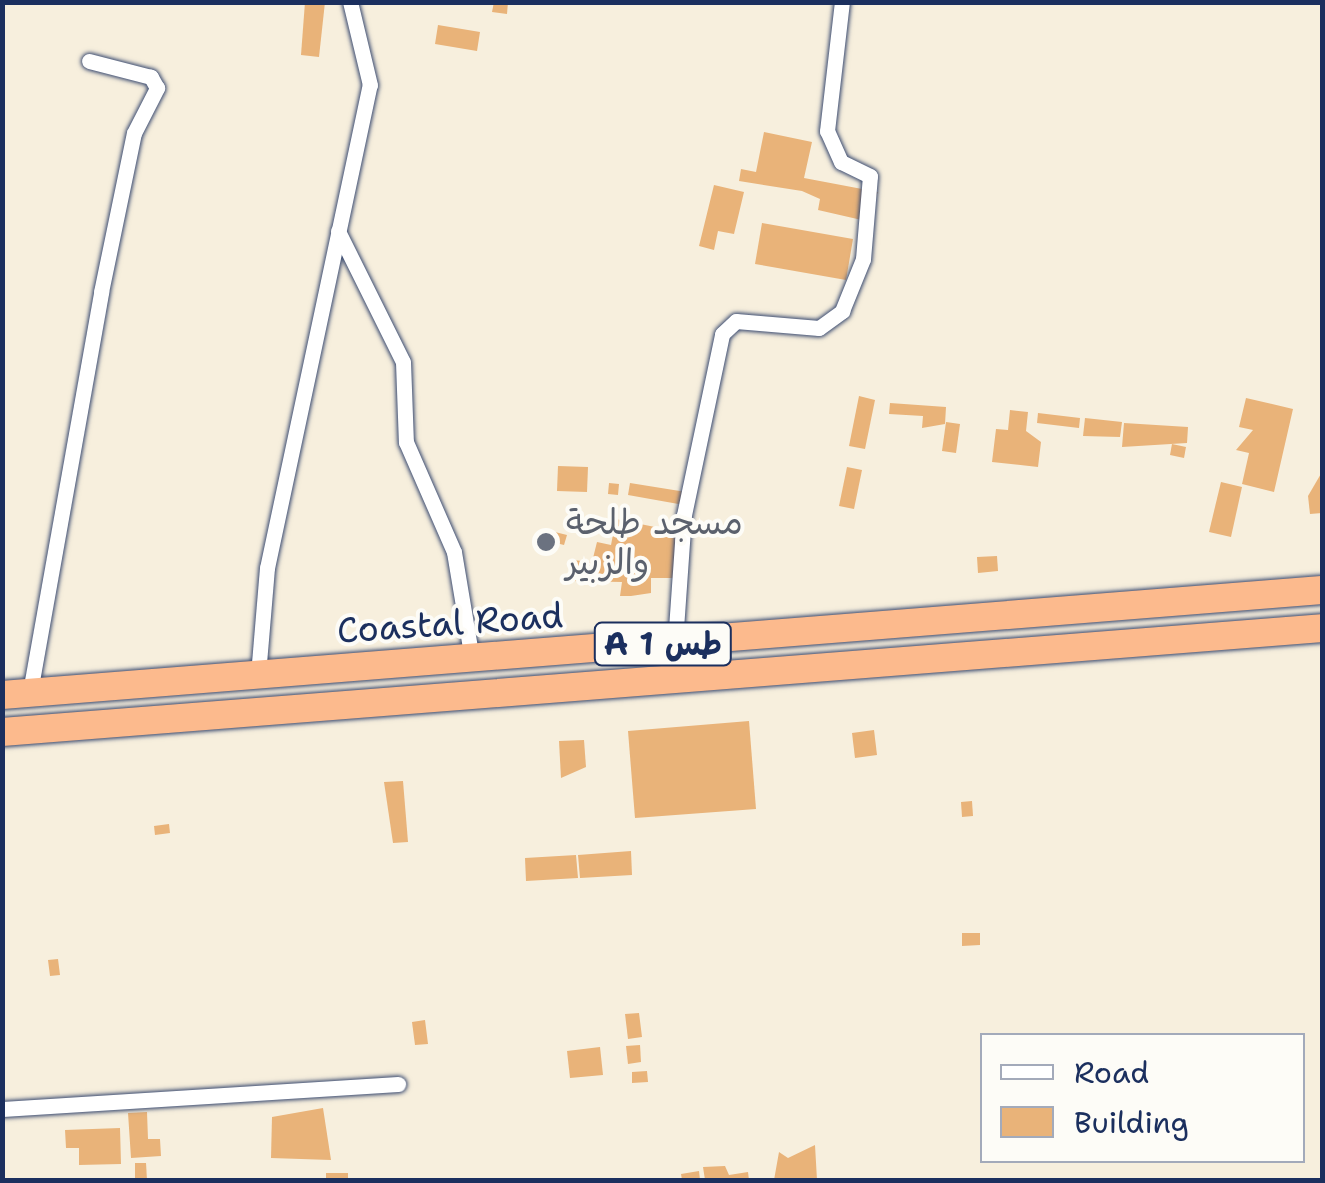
<!DOCTYPE html>
<meta charset="utf-8">
<style>
body{margin:0}
#map{position:relative;width:1325px;height:1183px;overflow:hidden;background:#f7efdd;font-family:"Shantell Sans","Playpen Sans Arabic",sans-serif}
div>[style]{position:absolute}
.building>*{inset:0;background:#e9b379}
.roads{filter:drop-shadow(0 0 2px #3c4c71) drop-shadow(0 0 2px #3c4c71)}
.street>*{height:15px;margin:-7.5px;padding:0 7.5px;transform-origin:7.5px;border-radius:7.5px;background:#fff}
.highway>*{height:28px;margin:-14px;padding:0 14px;transform-origin:14px;border-radius:14px;background:#fcba8d}
.dots>*{width:28px;height:28px;translate:-50% -50%;box-sizing:border-box;border:5px solid #fdfcf7;border-radius:50%}
span{translate:-50% -50%;white-space:nowrap;text-align:center;line-height:1.15;-webkit-text-stroke:8px #fdfcf7;paint-order:stroke}
.shield-label span{padding:2px 8px;background:#fdfcf7;border:2px solid;border-radius:8px;-webkit-text-stroke-width:0}
.shield-label{font-size:32px;color:#1b2f5e;font-weight:700}
.worship-label{font-size:35px;color:#5b616d}
.left{translate:0 -50%;text-align:left}
.street-label{font-size:35px;color:#1b2f5e}
.frame{position:absolute;inset:0;border:5px solid #1b2f5e;pointer-events:none}
.legend{position:absolute;left:980px;top:1033px;width:325px;height:130px;box-sizing:border-box;background:#fdfcf7;border:2px solid #a3aaba;margin:0;padding:12px 18px;list-style:none;font-size:30px;color:#1b2f5e}
.legend li{display:flex;align-items:center;gap:20px;height:50px}
.legend b{width:50px;border:2px solid #a3aaba}
</style>
<div id="map">
<div class="building">
<i style="clip-path:polygon(305px 2px,325px 2px,319px 57px,301px 55px)"></i>
<i style="clip-path:polygon(494px 2px,508px 2px,507px 14px,492px 12px)"></i>
<i style="clip-path:polygon(438px 25px,480px 32px,477px 51px,435px 44px)"></i>
<i style="clip-path:polygon(764px 132px,812px 142px,804px 178px,878px 192px,866px 221px,818px 210px,820px 199px,802px 191px,739px 181px,741px 169px,756px 172px)"></i>
<i style="clip-path:polygon(714px 185px,744px 192px,734px 234px,718px 231px,714px 250px,699px 246px)"></i>
<i style="clip-path:polygon(762px 223px,853px 239px,846px 280px,755px 264px)"></i>
<i style="clip-path:polygon(859px 396px,875px 400px,865px 449px,849px 446px)"></i>
<i style="clip-path:polygon(1246px 398px,1293px 409px,1274px 492px,1242px 484px,1249px 453px,1236px 450px,1253px 430px,1239px 427px)"></i>
<i style="clip-path:polygon(890px 403px,946px 407px,945px 424px,922px 428px,923px 416px,889px 414px)"></i>
<i style="clip-path:polygon(1010px 410px,1028px 412px,1026px 431px,1041px 442px,1038px 467px,992px 462px,996px 429px,1008px 430px)"></i>
<i style="clip-path:polygon(1038px 413px,1080px 418px,1079px 428px,1037px 423px)"></i>
<i style="clip-path:polygon(1085px 418px,1122px 422px,1120px 437px,1083px 436px)"></i>
<i style="clip-path:polygon(946px 422px,960px 424px,956px 453px,942px 451px)"></i>
<i style="clip-path:polygon(1124px 423px,1188px 427px,1187px 443px,1122px 447px)"></i>
<i style="clip-path:polygon(1172px 444px,1186px 447px,1184px 458px,1170px 455px)"></i>
<i style="clip-path:polygon(558px 466px,588px 467px,587px 492px,557px 491px)"></i>
<i style="clip-path:polygon(847px 467px,862px 470px,854px 509px,839px 506px)"></i>
<i style="clip-path:polygon(1322px 472px,1322px 513px,1310px 514px,1308px 496px)"></i>
<i style="clip-path:polygon(1221px 482px,1242px 487px,1231px 537px,1209px 532px)"></i>
<i style="clip-path:polygon(609px 483px,619px 484px,618px 495px,608px 494px)"></i>
<i style="clip-path:polygon(630px 483px,686px 492px,684px 505px,628px 495px)"></i>
<i style="clip-path:polygon(616px 519px,684px 533px,682px 578px,651px 578px,651px 593px,631px 596px,620px 596px,622px 582px,570px 581px,573px 560px,592px 562px,597px 542px,611px 545px)"></i>
<i style="clip-path:polygon(555px 532px,567px 535px,564px 545px,552px 542px)"></i>
<i style="clip-path:polygon(997px 556px,998px 571px,978px 573px,977px 557px)"></i>
<i style="clip-path:polygon(749px 721px,756px 809px,635px 818px,628px 731px)"></i>
<i style="clip-path:polygon(874px 730px,877px 755px,855px 758px,852px 733px)"></i>
<i style="clip-path:polygon(584px 740px,586px 767px,561px 778px,559px 741px)"></i>
<i style="clip-path:polygon(403px 781px,408px 842px,393px 843px,384px 782px)"></i>
<i style="clip-path:polygon(972px 801px,973px 816px,962px 817px,961px 802px)"></i>
<i style="clip-path:polygon(169px 824px,170px 833px,155px 835px,154px 826px)"></i>
<i style="clip-path:polygon(631px 851px,632px 875px,580px 878px,578px 855px)"></i>
<i style="clip-path:polygon(576px 855px,578px 878px,526px 881px,525px 858px)"></i>
<i style="clip-path:polygon(962px 933px,980px 933px,980px 945px,962px 946px)"></i>
<i style="clip-path:polygon(58px 959px,60px 975px,50px 976px,48px 960px)"></i>
<i style="clip-path:polygon(639px 1013px,642px 1037px,628px 1039px,625px 1014px)"></i>
<i style="clip-path:polygon(425px 1020px,428px 1044px,415px 1045px,412px 1022px)"></i>
<i style="clip-path:polygon(640px 1045px,641px 1062px,628px 1064px,626px 1046px)"></i>
<i style="clip-path:polygon(600px 1047px,603px 1075px,570px 1078px,567px 1051px)"></i>
<i style="clip-path:polygon(647px 1071px,648px 1082px,632px 1083px,632px 1072px)"></i>
<i style="clip-path:polygon(323px 1108px,331px 1160px,271px 1158px,272px 1117px)"></i>
<i style="clip-path:polygon(147px 1112px,148px 1139px,160px 1139px,161px 1156px,131px 1158px,128px 1113px)"></i>
<i style="clip-path:polygon(120px 1128px,121px 1164px,79px 1165px,79px 1148px,66px 1148px,65px 1130px)"></i>
<i style="clip-path:polygon(815px 1145px,817px 1180px,774px 1180px,779px 1152px,788px 1158px)"></i>
<i style="clip-path:polygon(135px 1163px,146px 1163px,147px 1180px,135px 1180px)"></i>
<i style="clip-path:polygon(725px 1166px,729px 1175px,748px 1172px,749px 1180px,705px 1180px,703px 1167px)"></i>
<i style="clip-path:polygon(699px 1171px,700px 1180px,682px 1180px,681px 1174px)"></i>
<i style="clip-path:polygon(326px 1173px,348px 1173px,348px 1180px,326px 1180px)"></i>
</div>
<div class="roads">
<div class="street">
<i style="left:338px;top:231px;width:146px;rotate:63.6deg"></i>
<i style="left:403px;top:362px;width:80px;rotate:87.9deg"></i>
<i style="left:406px;top:442px;width:120px;rotate:66.4deg"></i>
<i style="left:454px;top:552px;width:109px;rotate:80.5deg"></i>
<i style="left:675px;top:643px;width:128px;rotate:-86deg"></i>
<i style="left:684px;top:515px;width:185px;rotate:-78.1deg"></i>
<i style="left:722px;top:334px;width:19px;rotate:-43deg"></i>
<i style="left:736px;top:321px;width:83px;rotate:4.8deg"></i>
<i style="left:819px;top:328px;width:29px;rotate:-36deg"></i>
<i style="left:842px;top:311px;width:56px;rotate:-68deg"></i>
<i style="left:863px;top:259px;width:83px;rotate:-85.2deg"></i>
<i style="left:870px;top:176px;width:32px;rotate:-154deg"></i>
<i style="left:841px;top:162px;width:34px;rotate:-114deg"></i>
<i style="left:827px;top:131px;width:130px;rotate:-83.4deg"></i>
<i style="left:258px;top:675px;width:107px;rotate:-85.2deg"></i>
<i style="left:267px;top:568px;width:494px;rotate:-78deg"></i>
<i style="left:370px;top:85px;width:85px;rotate:-103.5deg"></i>
<i style="left:30px;top:692px;width:406px;rotate:-79.9deg"></i>
<i style="left:101px;top:292px;width:162px;rotate:-78.3deg"></i>
<i style="left:134px;top:133px;width:51px;rotate:-62.9deg"></i>
<i style="left:157px;top:88px;width:13px;rotate:-119deg"></i>
<i style="left:151px;top:77px;width:64px;rotate:-165.5deg"></i>
<i style="left:2px;top:1109px;width:397px;rotate:-3.6deg"></i>
</div>
<div class="highway">
<i style="left:2px;top:695px;width:1324px;rotate:-4.55deg"></i>
<i style="left:2px;top:732px;width:1324px;rotate:-4.5deg"></i>
</div>
</div>
<div class="dots">
<i style="left:546px;top:542px;background:#6b7280"></i>
</div>
<div class="shield-label">
<span style="left:663px;top:644px">A 1 طس</span>
</div>
<div class="worship-label">
<span class="left" style="left:566px;top:542px">مسجد طلحة<br>والزبير</span>
</div>
<div class="street-label">
<span style="left:450px;top:623px;rotate:-4deg">Coastal Road</span>
</div>
<div class="frame"></div>
<ul class="legend">
<li><b style="height:12px;background:#fff"></b>Road</li>
<li><b style="height:28px;background:#e9b379"></b>Building</li>
</ul>
</div>
